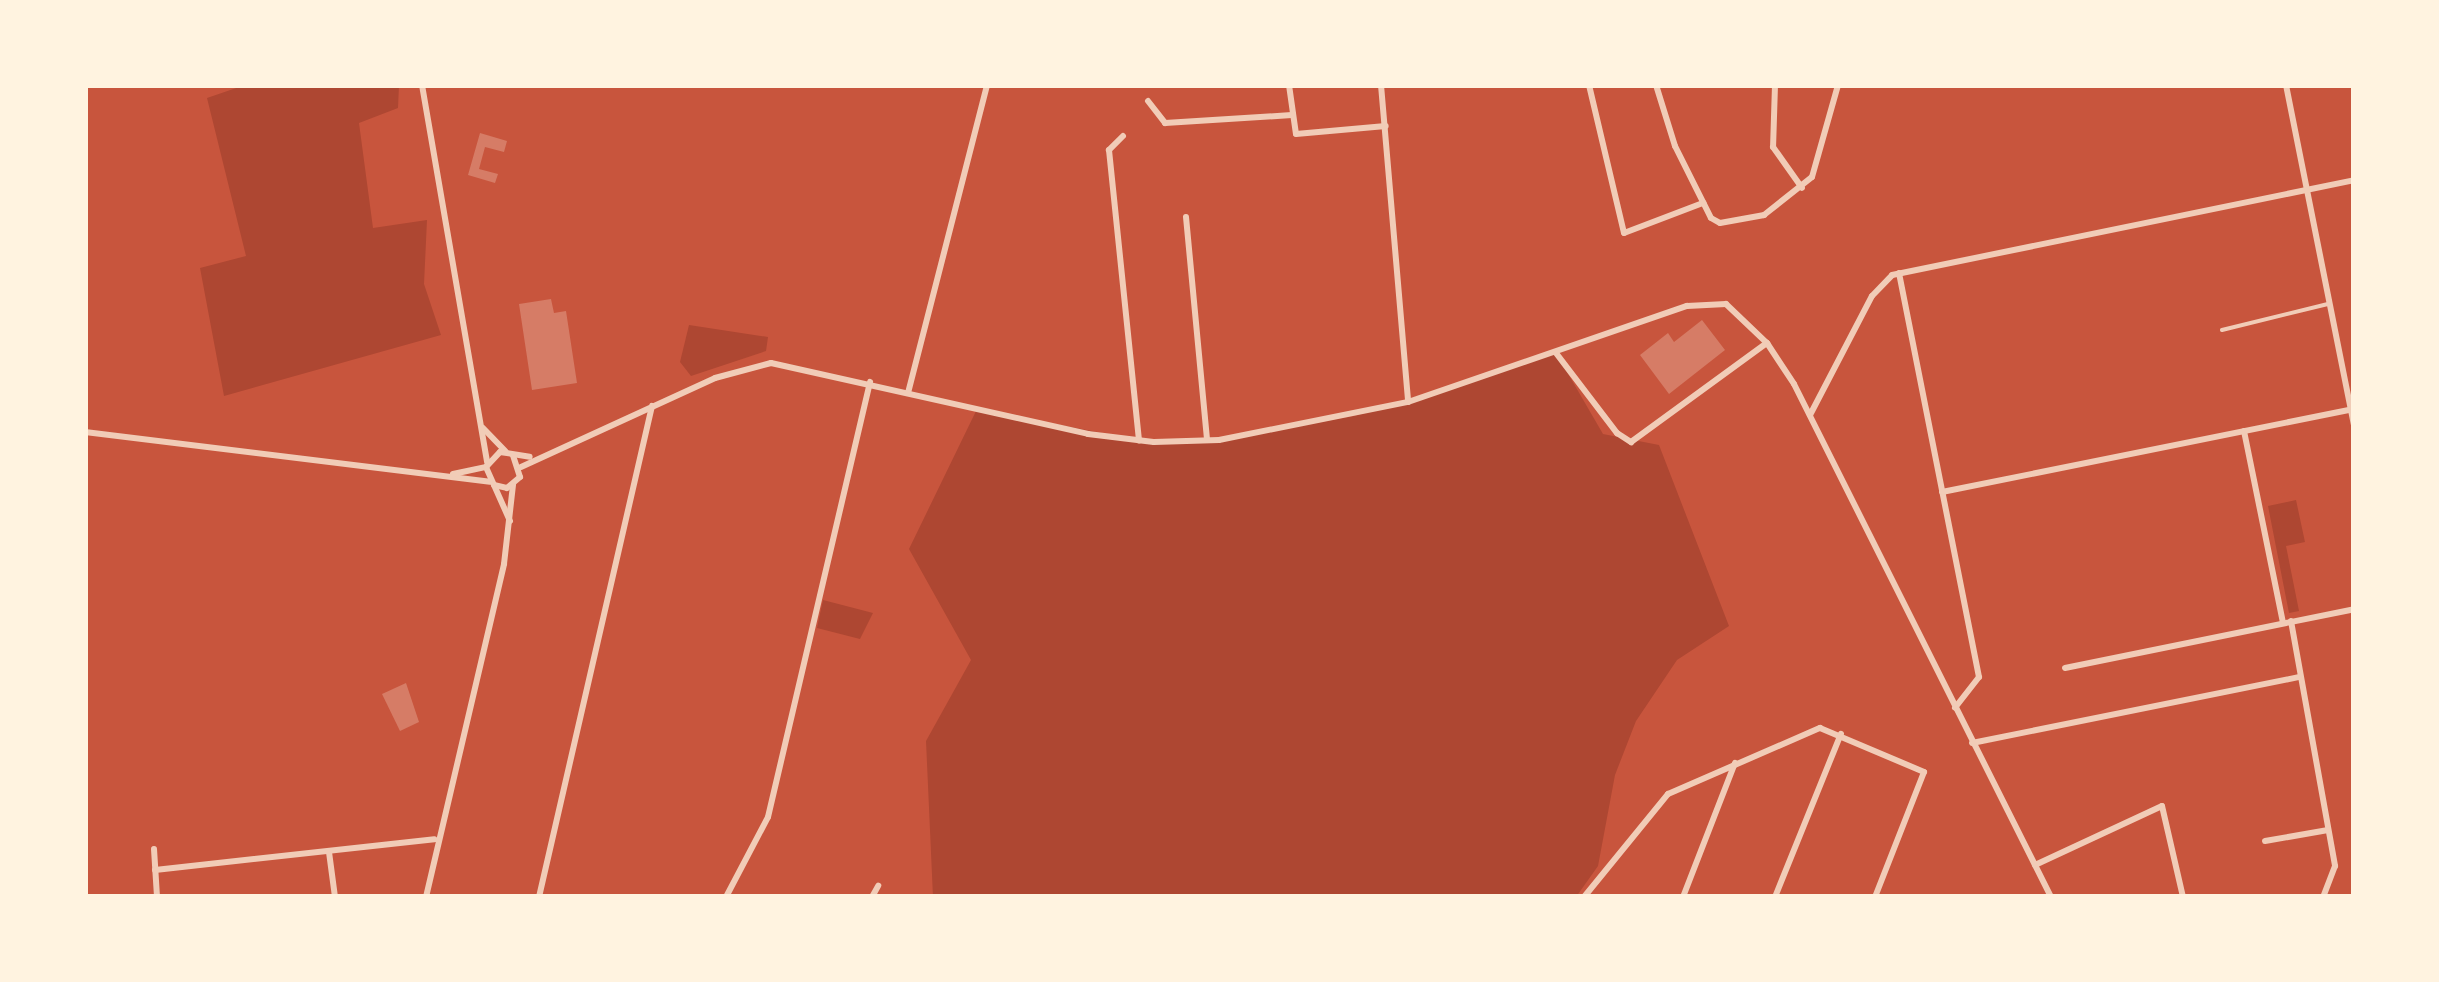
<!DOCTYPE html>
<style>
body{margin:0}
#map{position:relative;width:2439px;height:982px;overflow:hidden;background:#c8553d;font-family:"Open Sans",sans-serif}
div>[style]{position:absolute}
.green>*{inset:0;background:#ae4732}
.building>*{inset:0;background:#d67c66}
.service>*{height:4px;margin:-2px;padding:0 2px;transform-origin:2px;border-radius:2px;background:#f1ccb7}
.minor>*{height:6px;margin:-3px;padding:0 3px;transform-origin:3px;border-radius:3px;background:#f1ccb7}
span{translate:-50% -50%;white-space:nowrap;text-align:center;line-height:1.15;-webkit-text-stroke:8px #fff3e0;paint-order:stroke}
.frame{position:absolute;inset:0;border:88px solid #fff3e0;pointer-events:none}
</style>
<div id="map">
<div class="green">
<i style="clip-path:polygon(245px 85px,399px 85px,398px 108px,359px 123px,373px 228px,427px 220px,424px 284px,441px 335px,224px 396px,200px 268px,246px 256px,207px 98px)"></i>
<i style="clip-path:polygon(689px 325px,768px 337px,766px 351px,691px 376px,680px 362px)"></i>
<i style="clip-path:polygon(1556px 353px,1603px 434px,1659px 445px,1729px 626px,1677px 660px,1636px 721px,1615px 775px,1598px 866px,1576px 897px,933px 897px,926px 741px,971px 660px,909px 549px,977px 409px,1139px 440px,1219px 440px,1354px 416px)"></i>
<i style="clip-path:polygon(2296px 500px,2305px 542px,2286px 546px,2299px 611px,2289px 613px,2268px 506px)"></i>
<i style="clip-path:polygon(823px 600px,873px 613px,860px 639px,817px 628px)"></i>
</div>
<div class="building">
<i style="clip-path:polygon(480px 133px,507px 141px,504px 152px,485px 147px,479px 169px,498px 174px,495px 183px,468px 175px)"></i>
<i style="clip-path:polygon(551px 299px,554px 313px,566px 311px,577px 383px,532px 390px,519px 304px)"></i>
<i style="clip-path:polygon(1702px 320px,1725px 350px,1669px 394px,1640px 355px,1668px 333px,1674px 342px)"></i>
<i style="clip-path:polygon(406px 683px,419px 722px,400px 731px,382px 694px)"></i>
</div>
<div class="service">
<i style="left:2222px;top:330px;width:109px;rotate:-13.8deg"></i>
</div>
<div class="minor">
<i style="left:422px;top:85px;width:383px;rotate:80.2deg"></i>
<i style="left:1289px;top:85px;width:49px;rotate:81.9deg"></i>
<i style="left:1296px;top:134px;width:90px;rotate:-5.1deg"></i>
<i style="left:1381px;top:85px;width:318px;rotate:85.1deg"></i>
<i style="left:1589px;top:85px;width:152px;rotate:76.7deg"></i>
<i style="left:1624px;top:233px;width:85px;rotate:-20.8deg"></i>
<i style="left:1656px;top:85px;width:64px;rotate:72.7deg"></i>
<i style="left:1675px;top:146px;width:80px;rotate:63.4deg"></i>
<i style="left:1711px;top:218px;width:10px;rotate:29deg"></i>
<i style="left:1720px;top:223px;width:45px;rotate:-10.3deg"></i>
<i style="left:1764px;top:215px;width:61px;rotate:-38.4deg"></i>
<i style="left:1812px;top:177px;width:96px;rotate:-74.2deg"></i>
<i style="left:1775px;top:85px;width:62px;rotate:91.8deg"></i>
<i style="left:1773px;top:147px;width:50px;rotate:54.7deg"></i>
<i style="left:2286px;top:85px;width:347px;rotate:78.7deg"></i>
<i style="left:1148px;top:101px;width:28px;rotate:52deg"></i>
<i style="left:1165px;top:123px;width:127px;rotate:-3.6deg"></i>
<i style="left:1123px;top:136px;width:20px;rotate:135deg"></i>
<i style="left:1109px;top:150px;width:292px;rotate:84.1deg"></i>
<i style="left:1186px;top:217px;width:224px;rotate:84.6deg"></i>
<i style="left:1899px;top:273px;width:412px;rotate:78.8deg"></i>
<i style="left:1979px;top:677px;width:39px;rotate:128deg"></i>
<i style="left:1556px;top:353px;width:101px;rotate:52.7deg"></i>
<i style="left:1617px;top:433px;width:17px;rotate:33deg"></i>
<i style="left:1631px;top:442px;width:168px;rotate:-36.1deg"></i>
<i style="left:908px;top:393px;width:318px;rotate:-75.6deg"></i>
<i style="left:1810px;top:415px;width:134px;rotate:-62.5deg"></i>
<i style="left:1872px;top:296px;width:29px;rotate:-46deg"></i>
<i style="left:1892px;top:275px;width:472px;rotate:-11.6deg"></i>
<i style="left:483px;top:428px;width:32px;rotate:46deg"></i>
<i style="left:2244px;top:431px;width:195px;rotate:78.5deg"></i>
<i style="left:85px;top:432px;width:408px;rotate:7deg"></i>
<i style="left:521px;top:467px;width:213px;rotate:-24.6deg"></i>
<i style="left:715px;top:378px;width:58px;rotate:-15deg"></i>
<i style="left:771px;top:363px;width:325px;rotate:12.6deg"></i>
<i style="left:1088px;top:434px;width:66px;rotate:6.9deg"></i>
<i style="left:1154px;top:442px;width:65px;rotate:-1.8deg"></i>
<i style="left:1219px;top:440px;width:193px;rotate:-11.4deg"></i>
<i style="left:1408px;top:402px;width:295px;rotate:-19deg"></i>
<i style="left:1687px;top:306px;width:39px;rotate:-3deg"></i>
<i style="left:1726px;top:304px;width:57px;rotate:43.6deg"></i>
<i style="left:1767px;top:343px;width:49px;rotate:56.6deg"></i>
<i style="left:1794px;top:384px;width:574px;rotate:63.39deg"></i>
<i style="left:453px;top:474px;width:34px;rotate:-12deg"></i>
<i style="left:494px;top:485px;width:13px;rotate:13deg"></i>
<i style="left:507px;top:488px;width:17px;rotate:-40deg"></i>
<i style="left:520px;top:477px;width:23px;rotate:-108deg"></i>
<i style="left:1942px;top:492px;width:420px;rotate:-11.4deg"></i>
<i style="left:510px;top:521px;width:59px;rotate:-114deg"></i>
<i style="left:486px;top:467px;width:21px;rotate:-47deg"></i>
<i style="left:500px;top:452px;width:30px;rotate:9deg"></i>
<i style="left:2291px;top:621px;width:249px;rotate:79.8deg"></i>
<i style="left:2335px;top:866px;width:33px;rotate:111deg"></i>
<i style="left:2065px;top:668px;width:295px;rotate:-11.5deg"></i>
<i style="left:1972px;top:743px;width:333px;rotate:-11.4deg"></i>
<i style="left:2265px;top:841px;width:64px;rotate:-9.9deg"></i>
<i style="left:154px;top:849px;width:48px;rotate:86.4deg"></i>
<i style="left:329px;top:852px;width:45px;rotate:82.4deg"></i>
<i style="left:2035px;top:865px;width:140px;rotate:-24.9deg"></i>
<i style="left:2162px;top:806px;width:93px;rotate:77deg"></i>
<i style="left:155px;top:870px;width:281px;rotate:-6.3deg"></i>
<i style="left:426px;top:897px;width:342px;rotate:-76.8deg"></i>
<i style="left:504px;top:564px;width:80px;rotate:-83.5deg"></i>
<i style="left:539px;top:897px;width:504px;rotate:-77.04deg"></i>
<i style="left:726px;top:897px;width:90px;rotate:-62.3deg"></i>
<i style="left:768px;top:817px;width:447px;rotate:-76.8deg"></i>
<i style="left:872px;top:897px;width:13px;rotate:-61deg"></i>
<i style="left:1584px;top:897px;width:133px;rotate:-50.8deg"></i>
<i style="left:1668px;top:794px;width:166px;rotate:-23.5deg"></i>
<i style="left:1820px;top:728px;width:113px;rotate:22.9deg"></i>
<i style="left:1924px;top:772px;width:134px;rotate:111.4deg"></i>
<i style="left:1683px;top:897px;width:144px;rotate:-68.8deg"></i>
<i style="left:1775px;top:897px;width:176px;rotate:-68deg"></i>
</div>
<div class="frame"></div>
</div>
